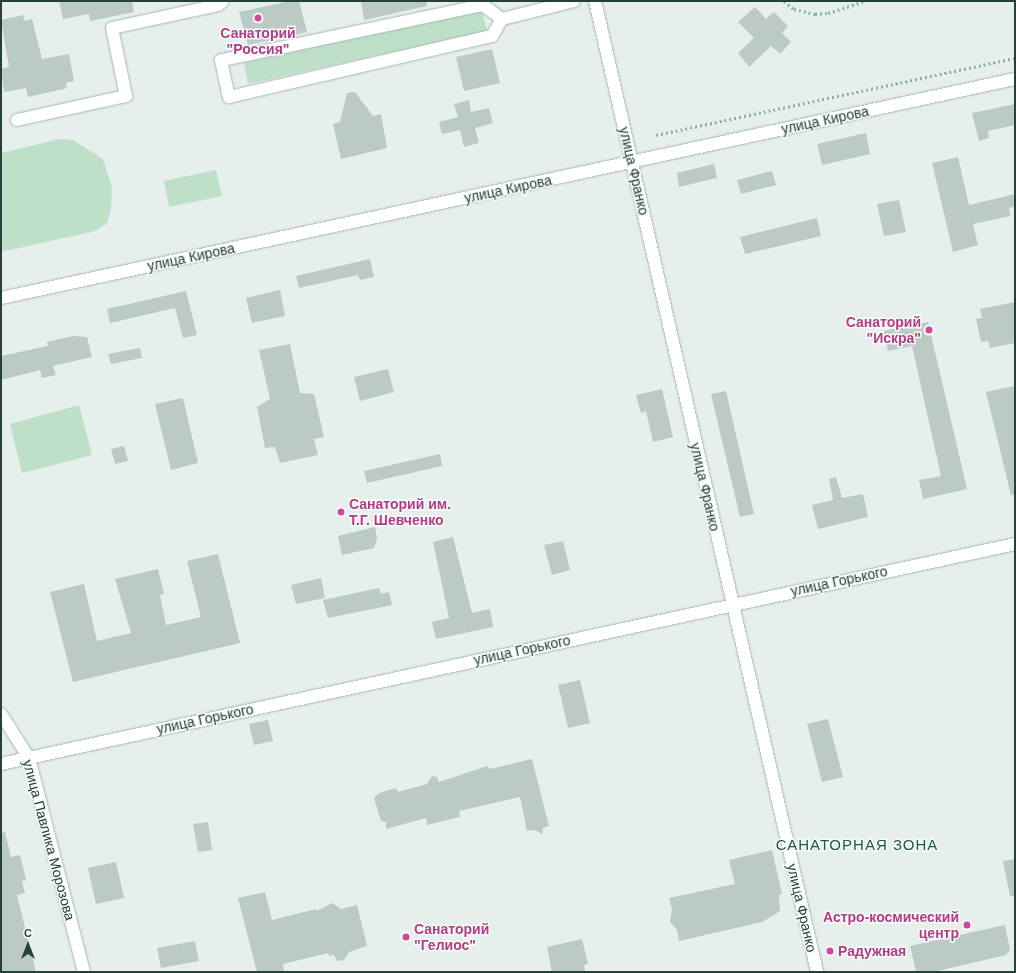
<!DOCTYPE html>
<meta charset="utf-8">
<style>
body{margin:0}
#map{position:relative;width:1016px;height:973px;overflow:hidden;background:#e6efeb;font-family:Arial,sans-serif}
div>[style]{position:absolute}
.green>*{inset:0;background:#bfe0c8}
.building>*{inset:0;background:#bbcac4}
.path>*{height:2.5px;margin-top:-1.25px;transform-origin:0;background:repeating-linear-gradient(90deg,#86b3a5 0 2px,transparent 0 5px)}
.roads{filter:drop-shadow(0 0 1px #a8b8b2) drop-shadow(0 0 1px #a8b8b2)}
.minor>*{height:12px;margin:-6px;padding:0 6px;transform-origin:6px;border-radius:6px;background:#fff}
.dots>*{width:11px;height:11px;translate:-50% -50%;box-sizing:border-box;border:2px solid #f7fbf9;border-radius:50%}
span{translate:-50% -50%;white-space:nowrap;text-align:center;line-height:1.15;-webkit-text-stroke:3px #f7fbf9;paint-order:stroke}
.hotel-label{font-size:14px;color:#b23c85;font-weight:700}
.right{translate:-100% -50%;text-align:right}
.left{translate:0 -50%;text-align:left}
.street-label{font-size:14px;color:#24423a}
.neighbourhood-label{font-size:15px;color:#1f5548;letter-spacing:1px}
.frame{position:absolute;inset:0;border:2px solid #24423a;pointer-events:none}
.north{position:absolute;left:8px;top:925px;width:40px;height:40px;-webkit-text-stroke:3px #f7fbf9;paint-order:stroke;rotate:0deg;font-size:11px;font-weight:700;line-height:16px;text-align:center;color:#24423a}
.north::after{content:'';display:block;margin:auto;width:14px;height:18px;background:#24423a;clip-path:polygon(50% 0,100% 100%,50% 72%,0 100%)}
</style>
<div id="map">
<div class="green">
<i style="clip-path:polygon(482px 10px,487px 31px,248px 84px,244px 63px)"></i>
<i style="clip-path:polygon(60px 139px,73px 140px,103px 159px,112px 188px,111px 208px,107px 223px,95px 231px,1px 252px,1px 153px)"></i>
<i style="clip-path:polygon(216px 170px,222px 196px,169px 207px,164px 181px)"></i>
<i style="clip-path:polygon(79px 405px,92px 455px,22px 473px,10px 424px)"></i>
</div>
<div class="building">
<i style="clip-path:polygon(59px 1px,132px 1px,134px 12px,90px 21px,89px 14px,63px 19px)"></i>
<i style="clip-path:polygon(291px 1px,299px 1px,307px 32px,248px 45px,239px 12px)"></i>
<i style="clip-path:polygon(361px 1px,426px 1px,427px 6px,364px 20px)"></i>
<i style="clip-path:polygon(755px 7px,766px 19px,774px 12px,788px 26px,782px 33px,791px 42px,780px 54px,771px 46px,749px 67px,738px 53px,754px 38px,738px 22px)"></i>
<i style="clip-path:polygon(23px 15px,25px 21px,32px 19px,42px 59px,69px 54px,74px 81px,66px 83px,67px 88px,28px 97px,26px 88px,4px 92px,1px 69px,9px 67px,1px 20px)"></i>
<i style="clip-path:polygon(492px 49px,500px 83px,464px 91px,456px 57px)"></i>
<i style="clip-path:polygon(355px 92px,373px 116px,381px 114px,387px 148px,341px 159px,333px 124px,340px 122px,347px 93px)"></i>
<i style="clip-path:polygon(469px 100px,471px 112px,489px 108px,493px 123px,475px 128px,479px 143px,464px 147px,460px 130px,442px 134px,439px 122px,458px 117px,454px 104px)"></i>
<i style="clip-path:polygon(1015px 104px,1015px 125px,988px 131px,989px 138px,979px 141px,972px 113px)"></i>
<i style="clip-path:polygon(866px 133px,870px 154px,822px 165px,817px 144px)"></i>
<i style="clip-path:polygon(958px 157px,969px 205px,1015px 194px,1015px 206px,1009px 208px,1010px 216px,973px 224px,978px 245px,953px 252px,932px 163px)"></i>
<i style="clip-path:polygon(714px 164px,717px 178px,679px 187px,677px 173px)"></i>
<i style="clip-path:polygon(772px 171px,776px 185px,741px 194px,737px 180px)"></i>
<i style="clip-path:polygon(899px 200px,906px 232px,884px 236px,877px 204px)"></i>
<i style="clip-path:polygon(817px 218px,821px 236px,745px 254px,740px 237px)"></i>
<i style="clip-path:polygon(370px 259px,374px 277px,360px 280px,358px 275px,299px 288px,296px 276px)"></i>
<i style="clip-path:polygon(280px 290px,285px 316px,252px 323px,246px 298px)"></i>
<i style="clip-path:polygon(186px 291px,197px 335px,183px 338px,175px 308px,110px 323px,107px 309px)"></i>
<i style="clip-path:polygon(1015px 302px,1015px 343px,990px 348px,988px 341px,981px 342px,976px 319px,982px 318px,980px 309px)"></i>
<i style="clip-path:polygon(928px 322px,967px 489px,923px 499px,919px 480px,941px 476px,912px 346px,888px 351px,883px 331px)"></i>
<i style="clip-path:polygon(73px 336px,87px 337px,92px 357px,53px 366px,56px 375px,42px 378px,40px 370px,1px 380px,1px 356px,48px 346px,47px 342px)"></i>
<i style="clip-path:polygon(290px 344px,300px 393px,314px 394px,324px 437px,314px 439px,318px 455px,280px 463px,275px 447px,265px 448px,257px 407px,270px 399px,259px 350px)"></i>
<i style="clip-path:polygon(140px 348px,142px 358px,111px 364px,108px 354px)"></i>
<i style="clip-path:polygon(388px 369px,394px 392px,360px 401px,354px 377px)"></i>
<i style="clip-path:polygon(1014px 386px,1015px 495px,1011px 495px,986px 392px)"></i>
<i style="clip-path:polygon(662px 389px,673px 437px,653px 442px,646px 411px,641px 413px,636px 395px)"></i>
<i style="clip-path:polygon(726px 391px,754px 514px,740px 517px,711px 394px)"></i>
<i style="clip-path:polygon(183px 398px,198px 463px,171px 470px,155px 404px)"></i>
<i style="clip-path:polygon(124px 446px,128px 461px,115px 464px,111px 449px)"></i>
<i style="clip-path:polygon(440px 454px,442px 466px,367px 483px,364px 471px)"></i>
<i style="clip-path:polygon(836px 477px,842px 498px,863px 494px,868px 517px,818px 529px,812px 505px,833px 500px,829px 479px)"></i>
<i style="clip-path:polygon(375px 527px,377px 538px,374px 548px,342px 555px,338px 536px)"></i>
<i style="clip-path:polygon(453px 537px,472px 613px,490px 609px,493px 627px,436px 639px,432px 622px,449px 618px,433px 542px)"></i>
<i style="clip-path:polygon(563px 541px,570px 570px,552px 575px,544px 545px)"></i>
<i style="clip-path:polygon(218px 554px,240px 643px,73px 682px,50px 592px,84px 584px,97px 641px,131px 633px,115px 579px,158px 569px,164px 594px,160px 595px,166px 625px,201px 617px,187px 561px)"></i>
<i style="clip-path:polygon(321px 578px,325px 598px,296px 604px,291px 585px)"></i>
<i style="clip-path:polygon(379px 588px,381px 594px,389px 592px,392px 605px,328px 618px,323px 600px)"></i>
<i style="clip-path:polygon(580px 680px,590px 723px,568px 728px,558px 685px)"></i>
<i style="clip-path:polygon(828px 719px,843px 777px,822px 782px,807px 724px)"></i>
<i style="clip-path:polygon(268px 720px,273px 741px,254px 745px,249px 724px)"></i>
<i style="clip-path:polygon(532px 759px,549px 826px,543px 828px,542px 834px,535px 830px,527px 831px,520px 797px,459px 811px,460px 817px,427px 825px,426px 818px,386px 829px,386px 822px,381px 821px,374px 798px,379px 793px,396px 788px,398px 792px,427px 784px,432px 776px,437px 777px,439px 782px,487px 766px,490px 769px)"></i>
<i style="clip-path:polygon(208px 822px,212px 850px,198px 852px,193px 824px)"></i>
<i style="clip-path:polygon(5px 832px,11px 857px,20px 855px,26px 880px,22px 881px,25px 893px,17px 895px,36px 972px,1px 972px,1px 833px)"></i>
<i style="clip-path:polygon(772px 850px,782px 894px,779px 895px,780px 910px,776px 914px,762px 922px,679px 941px,677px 930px,670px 922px,672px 910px,669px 898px,735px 884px,729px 860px)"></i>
<i style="clip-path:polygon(1015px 859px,1015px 896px,1010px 896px,1003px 861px)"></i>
<i style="clip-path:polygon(116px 862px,124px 898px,96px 904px,88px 868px)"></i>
<i style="clip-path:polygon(265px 892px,272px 920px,316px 909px,317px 911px,332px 903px,341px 909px,357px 905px,367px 946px,349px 952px,344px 960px,337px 961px,334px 955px,329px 956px,328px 953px,283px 964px,284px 972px,257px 972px,238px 898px)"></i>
<i style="clip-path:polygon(1005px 925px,1010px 950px,1006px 955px,933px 972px,916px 971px,910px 946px)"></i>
<i style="clip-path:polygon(582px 939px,588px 964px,584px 965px,585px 972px,552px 972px,547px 947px)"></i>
<i style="clip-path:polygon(195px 941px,199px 961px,161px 968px,157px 948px)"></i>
</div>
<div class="path">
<i style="left:784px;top:1px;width:13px;rotate:39deg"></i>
<i style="left:794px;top:9px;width:22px;rotate:13deg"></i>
<i style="left:815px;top:14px;width:13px;rotate:-4deg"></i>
<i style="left:828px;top:13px;width:38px;rotate:-18deg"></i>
<i style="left:656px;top:135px;width:367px;rotate:-12.1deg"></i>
</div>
<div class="roads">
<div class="minor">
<i style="left:595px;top:1px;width:996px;rotate:77.12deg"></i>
<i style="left:502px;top:19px;width:24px;rotate:-144deg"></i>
<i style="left:483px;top:5px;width:268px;rotate:168.1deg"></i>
<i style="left:221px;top:60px;width:38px;rotate:78deg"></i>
<i style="left:229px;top:97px;width:270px;rotate:-13.1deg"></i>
<i style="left:492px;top:36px;width:20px;rotate:-60deg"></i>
<i style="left:502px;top:19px;width:74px;rotate:-14deg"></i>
<i style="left:17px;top:120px;width:112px;rotate:-12.4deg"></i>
<i style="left:126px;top:96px;width:69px;rotate:-101.6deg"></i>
<i style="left:112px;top:28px;width:108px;rotate:-12.2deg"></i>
<i style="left:218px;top:5px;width:6px;rotate:-39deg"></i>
<i style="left:1px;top:298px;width:1037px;rotate:-12.19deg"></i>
<i style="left:1px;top:714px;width:52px;rotate:57.5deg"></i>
<i style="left:29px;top:758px;width:221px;rotate:75.6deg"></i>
<i style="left:1px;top:764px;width:1038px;rotate:-12.24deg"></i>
</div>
</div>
<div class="dots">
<i style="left:258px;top:18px;background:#d1479c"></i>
<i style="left:929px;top:330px;background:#d1479c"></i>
<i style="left:341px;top:512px;background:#d1479c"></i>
<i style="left:967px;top:925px;background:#d1479c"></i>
<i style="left:406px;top:937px;background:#d1479c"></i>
<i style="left:830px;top:951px;background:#d1479c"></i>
</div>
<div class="hotel-label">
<span style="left:258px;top:41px">Санаторий<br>"Россия"</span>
<span class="right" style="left:921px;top:330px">Санаторий<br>"Искра"</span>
<span class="left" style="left:349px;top:512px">Санаторий им.<br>Т.Г. Шевченко</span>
<span class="right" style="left:959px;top:925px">Астро-космический<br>центр</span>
<span class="left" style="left:414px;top:937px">Санаторий<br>"Гелиос"</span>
<span class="left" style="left:838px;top:951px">Радужная</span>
</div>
<div class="street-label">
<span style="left:825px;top:120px;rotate:-12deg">улица Кирова</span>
<span style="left:634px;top:171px;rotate:77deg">улица Франко</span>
<span style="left:508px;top:189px;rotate:-12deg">улица Кирова</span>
<span style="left:191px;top:257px;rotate:-12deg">улица Кирова</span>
<span style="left:705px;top:487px;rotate:77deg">улица Франко</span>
<span style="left:839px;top:581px;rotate:-12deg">улица Горького</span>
<span style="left:522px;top:650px;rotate:-12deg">улица Горького</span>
<span style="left:205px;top:719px;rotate:-12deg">улица Горького</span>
<span style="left:49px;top:840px;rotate:75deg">улица Павлика Морозова</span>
<span style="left:802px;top:908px;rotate:77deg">улица Франко</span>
</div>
<div class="neighbourhood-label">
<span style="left:857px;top:845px">САНАТОРНАЯ ЗОНА</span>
</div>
<div class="frame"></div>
<div class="north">С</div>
</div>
